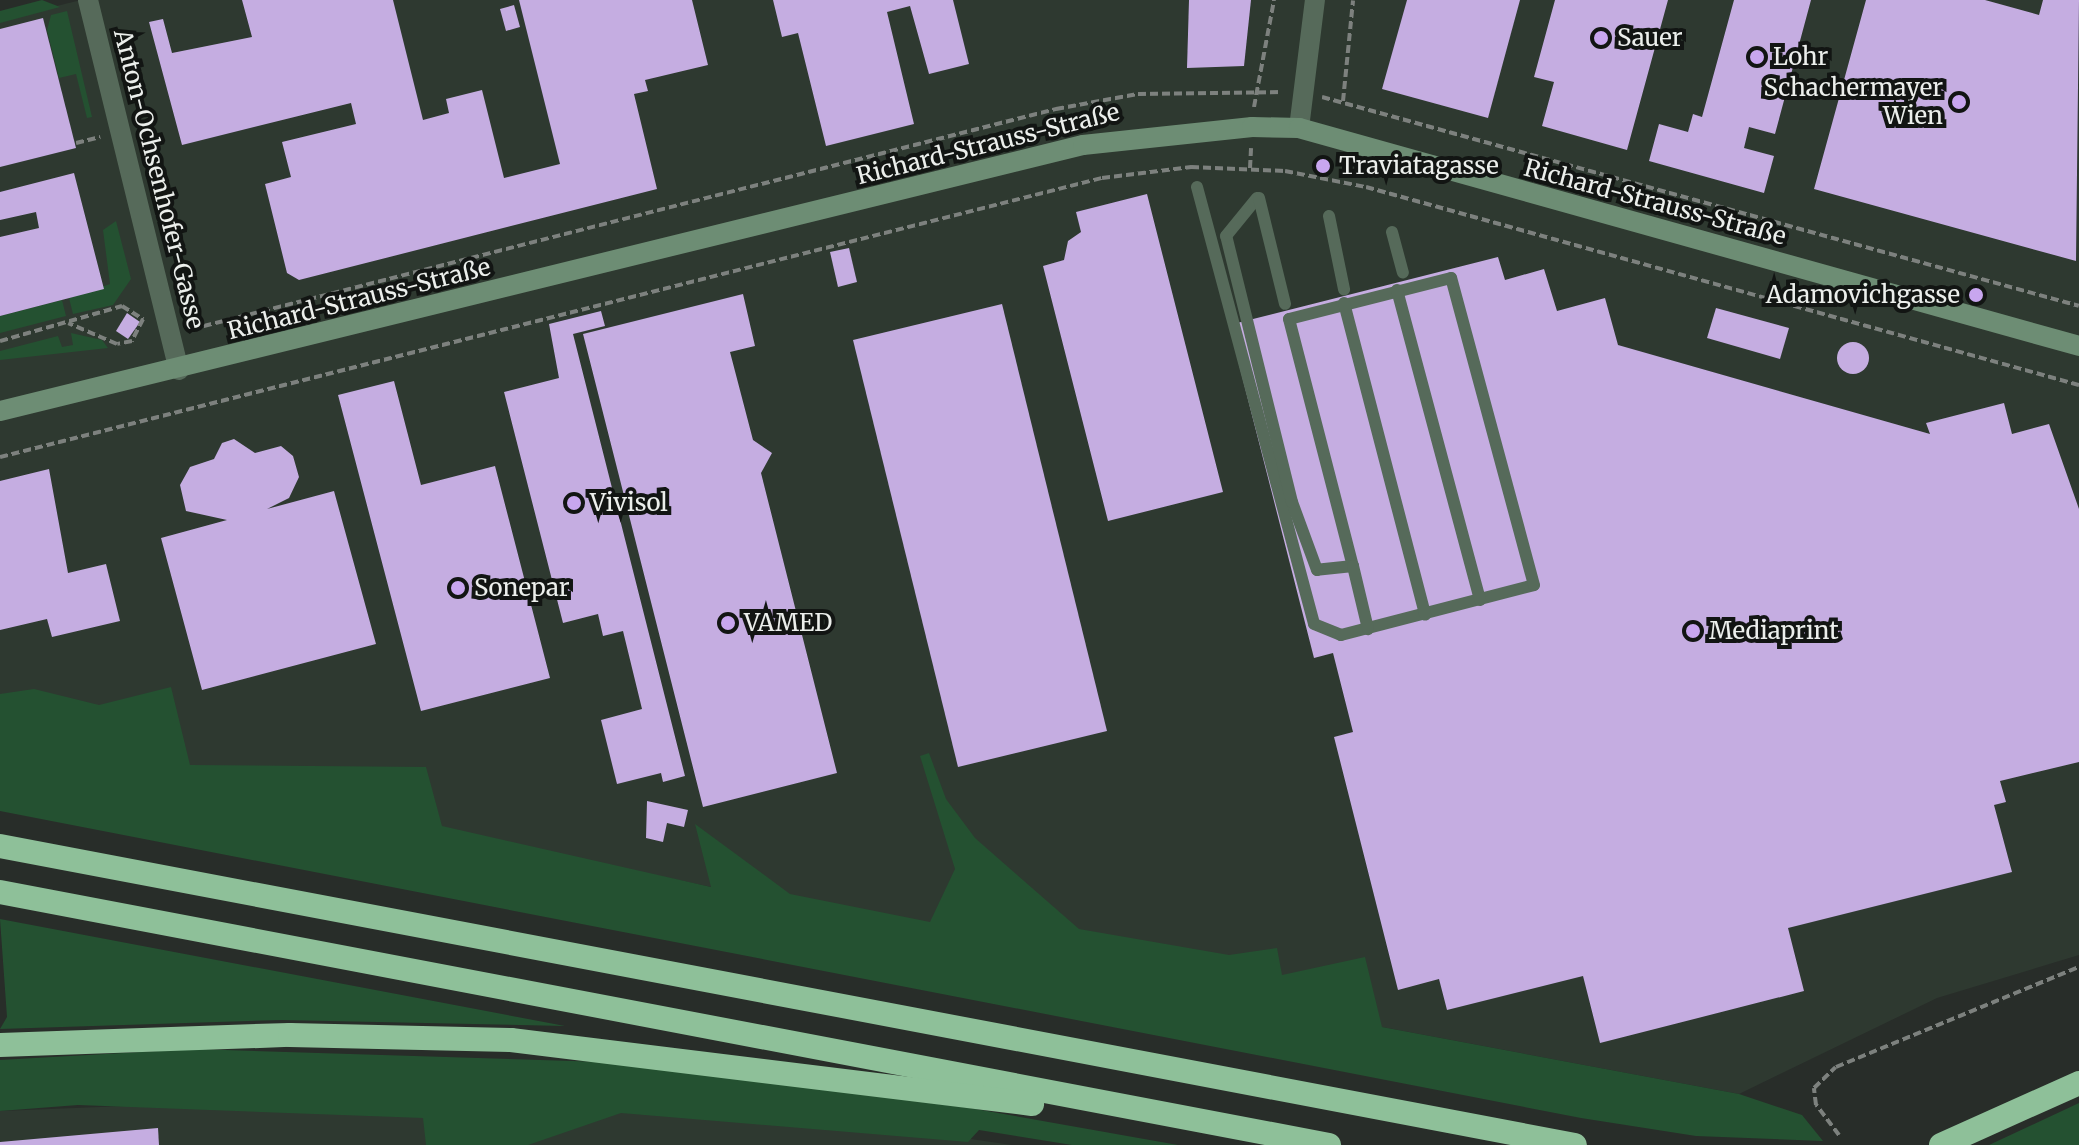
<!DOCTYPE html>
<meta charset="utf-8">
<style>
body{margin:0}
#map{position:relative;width:2079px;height:1145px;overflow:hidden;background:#282d29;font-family:Merriweather,serif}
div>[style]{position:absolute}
.built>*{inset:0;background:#2e3930}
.green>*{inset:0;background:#245131}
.building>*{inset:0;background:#c5ade1}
.round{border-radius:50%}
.path>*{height:4px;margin-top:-2px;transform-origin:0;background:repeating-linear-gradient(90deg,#7d817e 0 8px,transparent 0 12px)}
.service>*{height:12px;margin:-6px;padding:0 6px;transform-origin:6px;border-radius:6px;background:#566a5a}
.minor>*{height:20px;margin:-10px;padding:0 10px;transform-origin:10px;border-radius:10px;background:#566a5a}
.secondary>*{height:20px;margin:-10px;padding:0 10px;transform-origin:10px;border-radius:10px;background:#6d8d74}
.motorway>*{height:24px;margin:-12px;padding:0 12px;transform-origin:12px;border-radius:12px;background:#8ec099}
.dots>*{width:22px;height:22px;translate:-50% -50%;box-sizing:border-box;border:4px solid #121513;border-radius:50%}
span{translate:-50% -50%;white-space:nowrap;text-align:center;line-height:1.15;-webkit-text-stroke:8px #121513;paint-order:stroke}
.poi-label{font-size:24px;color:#ecefec}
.left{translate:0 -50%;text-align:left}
.right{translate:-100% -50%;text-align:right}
.street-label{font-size:24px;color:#ecefec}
</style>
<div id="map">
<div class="built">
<i style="clip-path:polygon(81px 0,2079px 0,2079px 955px,1937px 998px,1739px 1094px,1366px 1024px,0 738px,0 20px)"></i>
<i style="clip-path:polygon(423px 1094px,867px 1124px,1012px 1145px,0 1145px,0 1111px)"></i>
</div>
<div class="green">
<i style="clip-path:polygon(42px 0,60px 7px,0 23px,0 11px)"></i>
<i style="clip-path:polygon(67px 11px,92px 117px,87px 118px,76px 74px,59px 78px,47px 30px,51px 15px)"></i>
<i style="clip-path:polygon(116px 221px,131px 279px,113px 305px,73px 314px,69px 298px,110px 284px,103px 230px)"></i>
<i style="clip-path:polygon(62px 300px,66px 316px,0 333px,0 316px)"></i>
<i style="clip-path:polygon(71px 333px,102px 340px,108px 348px,0 360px,0 351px,58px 336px,62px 347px,73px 345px)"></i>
<i style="clip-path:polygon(171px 687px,190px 765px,426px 767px,442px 826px,711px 887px,695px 824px,790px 894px,930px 922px,955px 869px,920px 756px,929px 753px,946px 799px,975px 838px,1079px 929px,1229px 955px,1277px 948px,1282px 975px,1365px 957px,1382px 1027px,1739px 1094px,1802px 1115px,1823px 1141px,1696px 1136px,1581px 1118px,0 811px,0 694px,34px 689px,99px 705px)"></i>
<i style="clip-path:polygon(0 919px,565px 1026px,281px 1020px,0 1029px,7px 1017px)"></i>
<i style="clip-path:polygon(194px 1049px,605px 1062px,970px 1108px,1178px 1145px,1072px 1145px,979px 1130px,968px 1142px,621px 1113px,528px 1145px,426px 1145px,423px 1118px,78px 1105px,0 1111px,0 1060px)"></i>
<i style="clip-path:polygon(2079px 1102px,2079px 1145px,1989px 1145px,2079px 1103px)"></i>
</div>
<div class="building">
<i style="clip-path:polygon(242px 0,393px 0,423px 120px,449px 113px,446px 99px,482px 90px,504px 178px,560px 164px,519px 0,692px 0,708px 65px,645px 80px,648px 91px,634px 94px,657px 189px,299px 280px,287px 273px,265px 184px,291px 177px,282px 142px,356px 124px,351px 103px,182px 145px,149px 22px,163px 19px,172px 53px,252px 37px)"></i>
<i style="clip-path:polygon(773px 0,953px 0,969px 64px,929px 74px,910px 6px,887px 12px,914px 124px,826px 146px,798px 33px,782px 37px)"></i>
<i style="clip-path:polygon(1189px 0,1251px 0,1244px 66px,1187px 68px)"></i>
<i style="clip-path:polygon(1407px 0,1520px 0,1488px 118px,1382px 89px)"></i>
<i style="clip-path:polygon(1555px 0,1668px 0,1627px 150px,1542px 126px,1554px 82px,1534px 77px)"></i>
<i style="clip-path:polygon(1734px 0,1811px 0,1775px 134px,1749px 127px,1744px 148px,1774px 156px,1764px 193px,1649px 161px,1659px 124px,1688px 132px,1693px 114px,1702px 117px)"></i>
<i style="clip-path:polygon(1866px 0,1985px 0,2039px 15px,2043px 0,2079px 0,2076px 261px,1814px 189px)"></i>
<i style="clip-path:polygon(514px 5px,520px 27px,506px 31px,500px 9px)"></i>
<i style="clip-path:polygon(43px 18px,76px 148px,0 167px,0 29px)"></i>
<i style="clip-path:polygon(74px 173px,104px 289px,0 316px,0 237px,39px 228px,36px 212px,0 220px,0 192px)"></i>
<i style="clip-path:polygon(1147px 194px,1223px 492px,1108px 521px,1043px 266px,1064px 260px,1068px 241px,1081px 232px,1076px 212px)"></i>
<i style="clip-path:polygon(849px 248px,857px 282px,838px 287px,830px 252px)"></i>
<i style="clip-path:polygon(1498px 257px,1505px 280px,1544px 269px,1557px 311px,1605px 298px,1618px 345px,1930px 434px,1926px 423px,2004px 403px,2012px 434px,2049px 424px,2079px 509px,2079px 762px,2000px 781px,2006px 802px,1994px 805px,2012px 872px,1788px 928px,1804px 991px,1600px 1043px,1583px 976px,1447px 1010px,1439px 979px,1398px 990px,1334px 737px,1353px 732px,1333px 653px,1314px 658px,1229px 325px)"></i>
<i style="clip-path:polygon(743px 294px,755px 346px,730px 352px,753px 440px,772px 453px,761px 473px,837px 773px,703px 807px,583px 334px)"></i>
<i style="clip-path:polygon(1002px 304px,1107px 731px,958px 767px,853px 340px)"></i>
<i style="clip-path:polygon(1716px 308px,1789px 328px,1780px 359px,1707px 338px)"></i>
<i style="clip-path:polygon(601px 311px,605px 326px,573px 334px,685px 776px,663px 782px,661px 773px,617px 784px,601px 720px,642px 709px,623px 631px,603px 636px,598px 614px,563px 623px,504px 392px,559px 378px,549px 324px)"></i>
<i style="clip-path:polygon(127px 313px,140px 322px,128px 339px,116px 331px)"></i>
<i class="round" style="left:1837px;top:342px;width:32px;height:32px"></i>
<i style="clip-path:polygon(394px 381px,421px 485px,495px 466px,550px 678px,421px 711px,338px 395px)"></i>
<i style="clip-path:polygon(234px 439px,255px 453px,281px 446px,293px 456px,299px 477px,289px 498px,267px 509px,334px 491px,376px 644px,202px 690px,161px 538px,227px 520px,186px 511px,180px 485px,190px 467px,214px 459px,222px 443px)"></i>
<i style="clip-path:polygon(49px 469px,68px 573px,106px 564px,120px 621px,52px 637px,47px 619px,0 630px,0 481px)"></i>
<i style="clip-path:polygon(647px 801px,688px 810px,684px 827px,667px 823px,663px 842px,646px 838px)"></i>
<i style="clip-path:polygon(158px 1128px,159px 1145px,0 1145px,0 1142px)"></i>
</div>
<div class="path">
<i style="left:1322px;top:97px;width:785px;rotate:15.43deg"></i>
<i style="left:1343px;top:101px;width:101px;rotate:-84.3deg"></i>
<i style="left:1254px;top:107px;width:109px;rotate:-79.4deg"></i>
<i style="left:76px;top:143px;width:25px;rotate:-14deg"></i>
<i style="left:1250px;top:168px;width:20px;rotate:-87deg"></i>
<i style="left:192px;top:329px;width:892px;rotate:-14.29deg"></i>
<i style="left:1056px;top:109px;width:83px;rotate:-10.4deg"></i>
<i style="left:1138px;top:94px;width:143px;rotate:-0.8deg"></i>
<i style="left:0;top:341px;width:127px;rotate:-16deg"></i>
<i style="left:122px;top:306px;width:25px;rotate:32deg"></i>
<i style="left:143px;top:319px;width:25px;rotate:117deg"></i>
<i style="left:132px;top:341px;width:15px;rotate:169deg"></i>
<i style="left:117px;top:344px;width:53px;rotate:-156.8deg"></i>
<i style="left:0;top:457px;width:1137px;rotate:-14.21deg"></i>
<i style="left:1102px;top:178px;width:90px;rotate:-7deg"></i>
<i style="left:1191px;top:167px;width:94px;rotate:2.4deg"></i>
<i style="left:1285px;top:171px;width:83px;rotate:11.2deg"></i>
<i style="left:1366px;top:187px;width:740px;rotate:15.52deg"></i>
<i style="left:1839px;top:1135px;width:38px;rotate:-127deg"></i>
<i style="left:1816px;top:1105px;width:17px;rotate:-97deg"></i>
<i style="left:1814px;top:1088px;width:30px;rotate:-44deg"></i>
<i style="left:1836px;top:1067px;width:263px;rotate:-22.4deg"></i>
</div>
<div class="service">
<i style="left:1197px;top:187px;width:452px;rotate:75deg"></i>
<i style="left:1314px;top:624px;width:29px;rotate:22deg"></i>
<i style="left:1341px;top:635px;width:199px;rotate:-14.5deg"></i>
<i style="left:1534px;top:585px;width:318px;rotate:-105.1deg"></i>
<i style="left:1451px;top:278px;width:167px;rotate:165.8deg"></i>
<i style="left:1289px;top:319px;width:255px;rotate:75.5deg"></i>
<i style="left:1353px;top:566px;width:36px;rotate:174deg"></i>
<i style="left:1317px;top:570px;width:72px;rotate:-110.2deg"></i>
<i style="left:1292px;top:502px;width:274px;rotate:-103.9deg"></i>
<i style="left:1226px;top:236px;width:49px;rotate:-50.8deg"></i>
<i style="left:1259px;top:198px;width:109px;rotate:76.2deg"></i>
<i style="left:1329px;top:216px;width:75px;rotate:78.4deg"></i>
<i style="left:1392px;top:232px;width:42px;rotate:75deg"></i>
<i style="left:1397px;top:290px;width:321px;rotate:75deg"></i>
<i style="left:1344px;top:303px;width:322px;rotate:75.4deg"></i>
<i style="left:1353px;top:566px;width:65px;rotate:76.6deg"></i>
</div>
<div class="minor">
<i style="left:88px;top:0;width:381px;rotate:76.2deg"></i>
<i style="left:1299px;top:128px;width:129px;rotate:-82.9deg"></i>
</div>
<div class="secondary">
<i style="left:0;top:411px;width:1115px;rotate:-13.8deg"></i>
<i style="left:1083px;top:145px;width:170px;rotate:-6.1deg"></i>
<i style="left:1252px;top:127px;width:47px;rotate:1.2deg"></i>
<i style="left:1299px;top:128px;width:810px;rotate:15.61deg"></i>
</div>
<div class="motorway">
<i style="left:0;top:846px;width:1603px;rotate:10.75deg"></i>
<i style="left:0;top:892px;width:1353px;rotate:10.78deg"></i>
<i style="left:0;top:1045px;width:290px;rotate:-2deg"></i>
<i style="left:290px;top:1035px;width:221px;rotate:1.3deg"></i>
<i style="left:511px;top:1040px;width:525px;rotate:7deg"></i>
<i style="left:1941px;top:1145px;width:151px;rotate:-24.2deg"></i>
</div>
<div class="dots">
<i style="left:1601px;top:38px;background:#c8a6ef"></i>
<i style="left:1757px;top:57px;background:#c8a6ef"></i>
<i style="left:1959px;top:102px;background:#c8a6ef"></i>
<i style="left:1323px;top:166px;background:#c8a6ef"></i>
<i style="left:1976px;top:295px;background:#c8a6ef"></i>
<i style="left:574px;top:503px;background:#c8a6ef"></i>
<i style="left:458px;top:588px;background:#c8a6ef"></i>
<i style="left:728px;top:623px;background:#c8a6ef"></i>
<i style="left:1693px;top:631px;background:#c8a6ef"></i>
</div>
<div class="poi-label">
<span class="left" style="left:1617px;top:38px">Sauer</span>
<span class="left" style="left:1773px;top:57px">Lohr</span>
<span class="right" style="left:1943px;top:102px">Schachermayer<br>Wien</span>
<span class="left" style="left:1339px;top:166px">Traviatagasse</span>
<span class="right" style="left:1960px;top:295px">Adamovichgasse</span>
<span class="left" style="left:590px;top:503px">Vivisol</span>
<span class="left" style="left:474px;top:588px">Sonepar</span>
<span class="left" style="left:744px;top:623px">VAMED</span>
<span class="left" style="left:1709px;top:631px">Mediaprint</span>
</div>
<div class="street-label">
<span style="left:988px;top:144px;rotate:-14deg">Richard-Strauss-Straße</span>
<span style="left:159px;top:179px;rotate:76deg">Anton-Ochsenhofer-Gasse</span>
<span style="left:1655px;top:202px;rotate:15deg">Richard-Strauss-Straße</span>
<span style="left:359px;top:299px;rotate:-14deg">Richard-Strauss-Straße</span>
</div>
</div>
